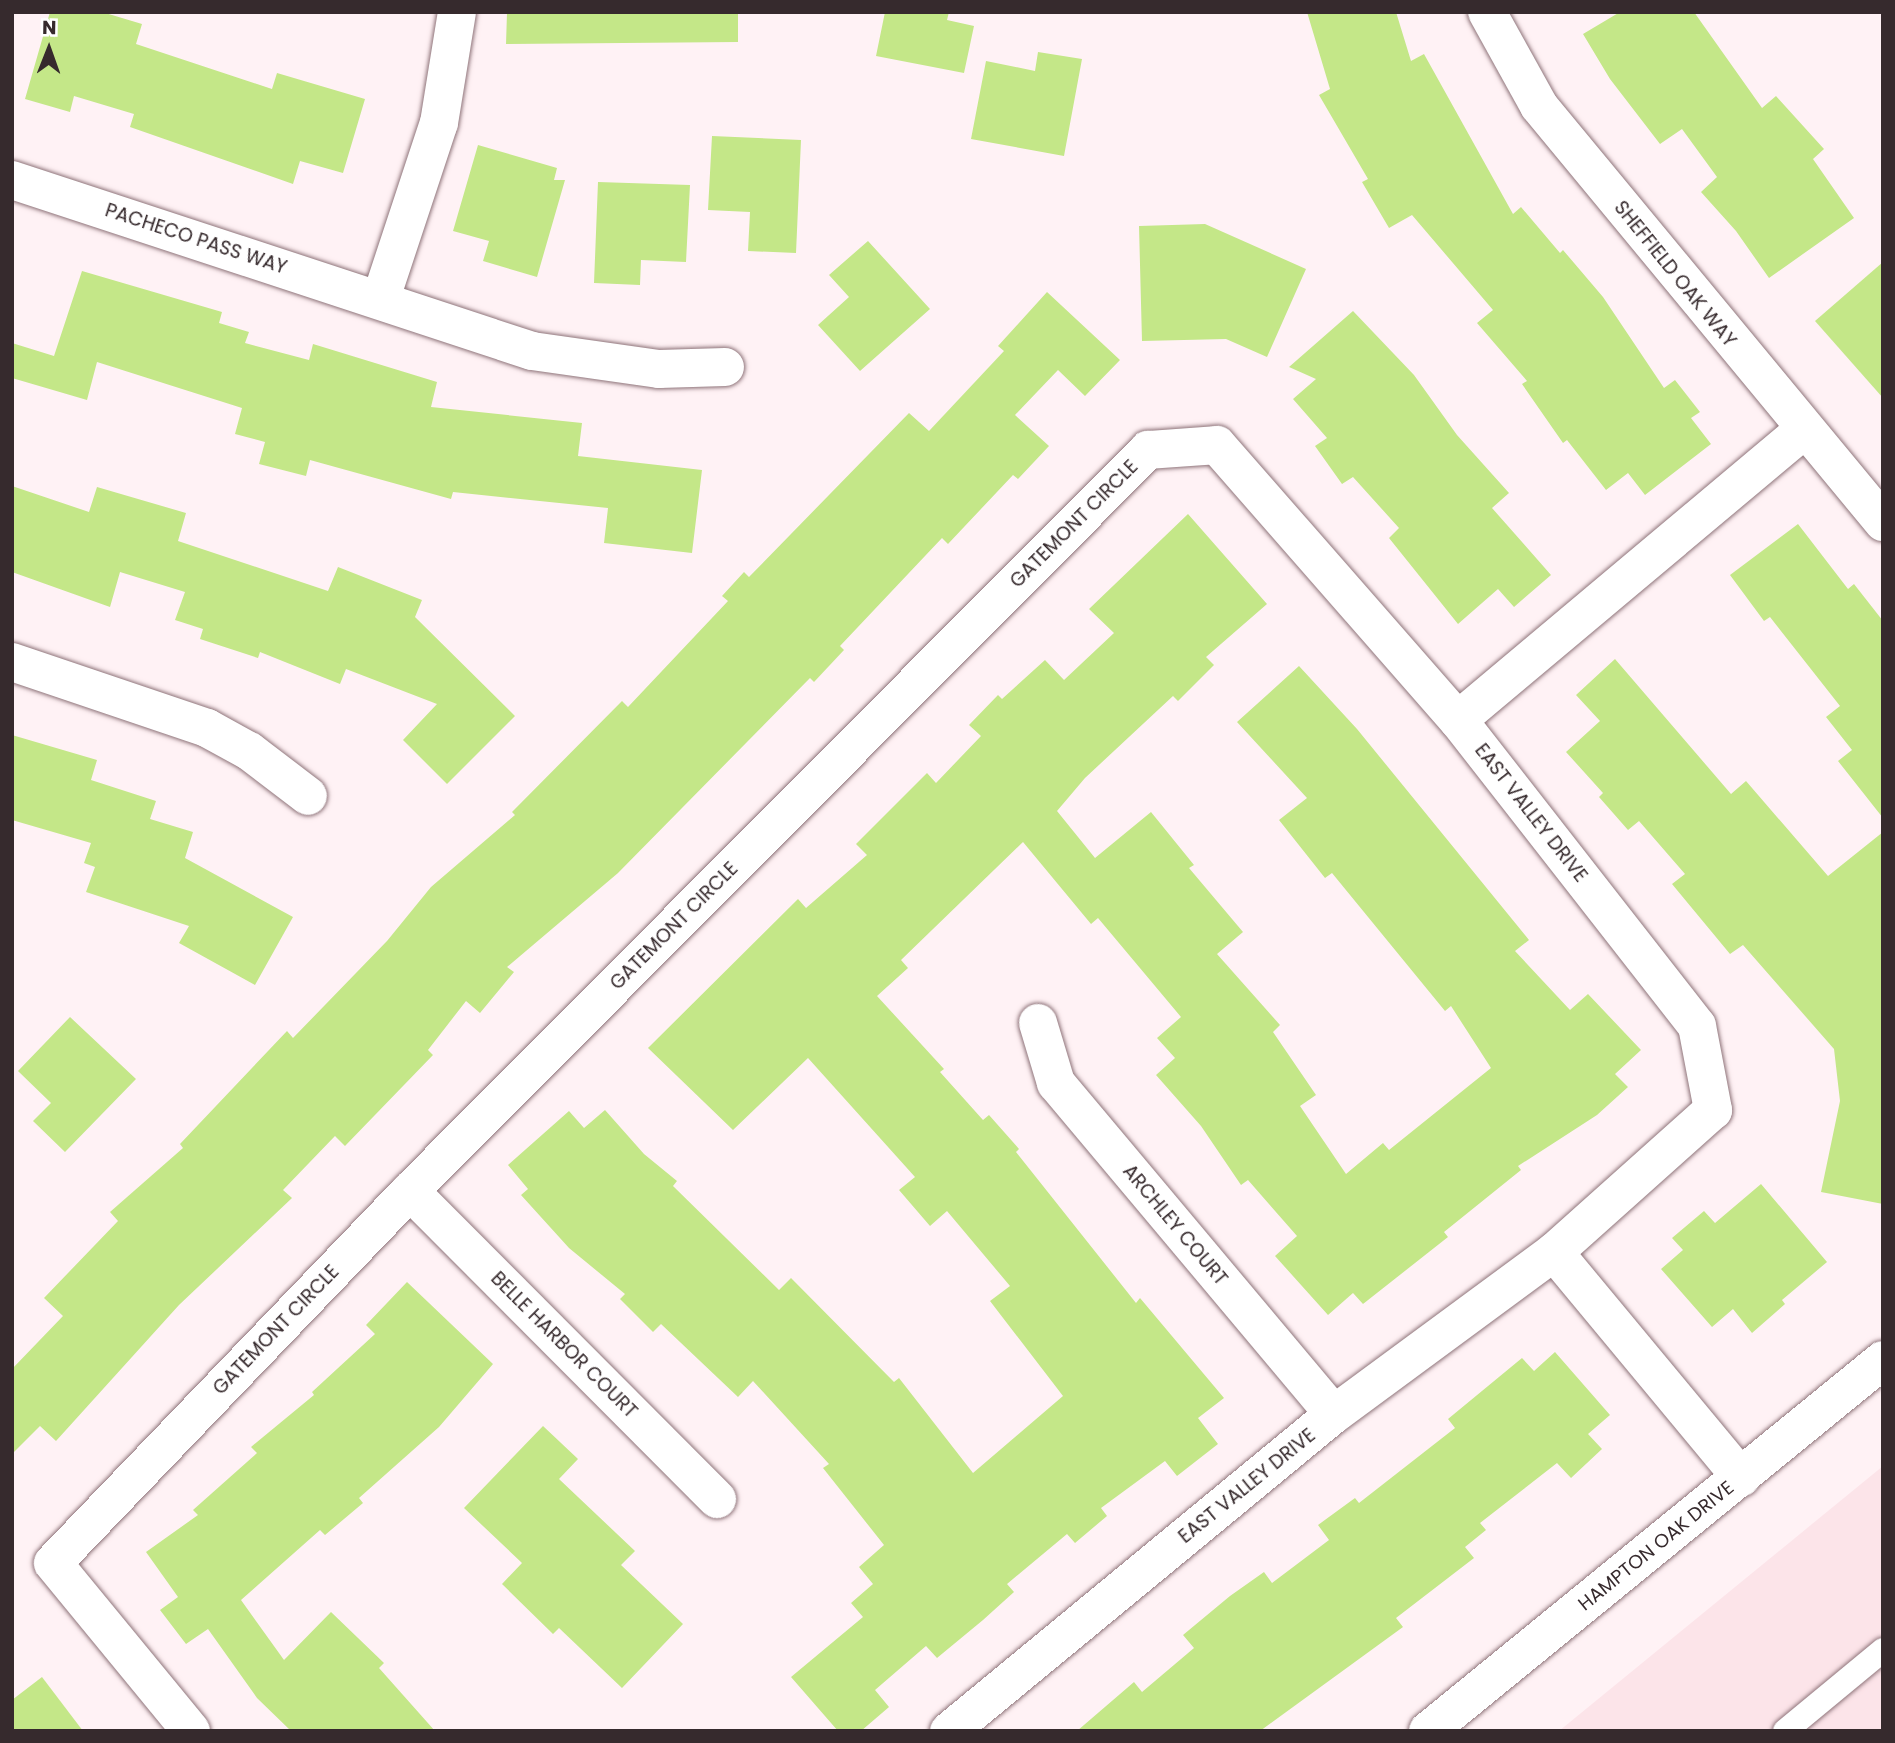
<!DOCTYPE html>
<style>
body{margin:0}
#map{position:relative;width:1895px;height:1743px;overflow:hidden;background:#fff2f5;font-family:Poppins,sans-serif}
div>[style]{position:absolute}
.built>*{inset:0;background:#fce4e9}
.building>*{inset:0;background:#c4e788}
.roads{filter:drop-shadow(0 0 2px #8f747a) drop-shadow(0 0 2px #8f747a)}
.service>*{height:24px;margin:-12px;padding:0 12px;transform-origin:12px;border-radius:12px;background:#fff}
.minor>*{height:38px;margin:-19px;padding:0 19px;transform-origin:19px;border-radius:19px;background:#fff}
span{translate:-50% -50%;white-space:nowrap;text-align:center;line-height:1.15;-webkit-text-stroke:7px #fff;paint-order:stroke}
.street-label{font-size:19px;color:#362a2d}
.frame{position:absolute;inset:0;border:14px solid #362a2d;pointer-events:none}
.north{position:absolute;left:14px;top:14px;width:70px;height:70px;-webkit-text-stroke:5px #fff;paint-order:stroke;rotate:1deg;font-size:19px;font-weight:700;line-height:28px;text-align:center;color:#362a2d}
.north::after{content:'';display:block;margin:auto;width:24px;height:32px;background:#362a2d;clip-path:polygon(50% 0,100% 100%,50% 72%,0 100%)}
</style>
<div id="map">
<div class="built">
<i style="clip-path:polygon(1883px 1466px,1883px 1731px,1559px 1731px)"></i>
</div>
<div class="building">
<i style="clip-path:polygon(50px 12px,102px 12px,142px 24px,136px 44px,272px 89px,277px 73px,365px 99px,343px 173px,300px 161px,293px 184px,130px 127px,134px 114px,74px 96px,70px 112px,25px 99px)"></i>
<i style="clip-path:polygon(507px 12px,738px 12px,738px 42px,506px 44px)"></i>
<i style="clip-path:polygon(885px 12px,949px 12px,947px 20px,974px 26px,964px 73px,876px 56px)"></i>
<i style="clip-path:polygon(1307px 12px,1396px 12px,1411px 61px,1424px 54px,1513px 214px,1521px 207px,1560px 253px,1563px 250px,1603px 297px,1664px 388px,1675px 380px,1700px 412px,1691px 418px,1711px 444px,1645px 495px,1628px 473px,1606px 490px,1567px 440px,1563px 443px,1522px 384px,1527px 381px,1477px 323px,1493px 310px,1412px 215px,1389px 228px,1362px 182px,1368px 179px,1319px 95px,1330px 89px)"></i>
<i style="clip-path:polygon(1620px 12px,1694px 12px,1762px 108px,1776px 96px,1824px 149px,1813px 159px,1854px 218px,1769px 278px,1736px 231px,1701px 192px,1717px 177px,1682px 129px,1660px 144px,1610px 79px,1583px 34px)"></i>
<i style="clip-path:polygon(1038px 52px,1082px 59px,1064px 156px,971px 139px,986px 61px,1035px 71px)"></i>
<i style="clip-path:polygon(712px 136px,801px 140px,796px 253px,748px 251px,750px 212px,708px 210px)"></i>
<i style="clip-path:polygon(478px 145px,557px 168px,554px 180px,565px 180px,537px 277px,483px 261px,489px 241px,453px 231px)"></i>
<i style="clip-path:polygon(598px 182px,690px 185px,686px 262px,641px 260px,640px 285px,594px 283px)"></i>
<i style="clip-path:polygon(1205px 224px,1306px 269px,1267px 357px,1226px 339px,1142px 341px,1139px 226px)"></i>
<i style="clip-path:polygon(868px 241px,930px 309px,860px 371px,818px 325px,849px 297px,829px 275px)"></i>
<i style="clip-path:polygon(1883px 262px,1883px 398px,1815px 321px)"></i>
<i style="clip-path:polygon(82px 271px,222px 312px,219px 323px,249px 332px,245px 343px,309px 360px,313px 344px,437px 382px,431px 407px,582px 423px,578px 456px,702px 470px,692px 553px,604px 543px,608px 508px,453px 492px,451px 499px,310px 460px,306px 476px,259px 464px,265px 442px,235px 434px,242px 408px,97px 362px,87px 400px,12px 378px,12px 343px,54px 356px)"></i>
<i style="clip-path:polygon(1047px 292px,1120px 360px,1085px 396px,1058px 370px,1015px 415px,1049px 446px,1018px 479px,1013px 475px,948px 544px,942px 538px,840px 646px,844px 650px,814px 682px,810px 678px,618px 873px,507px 967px,514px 972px,480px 1013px,466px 1001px,428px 1050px,433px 1055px,345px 1146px,335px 1136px,283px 1190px,292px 1198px,179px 1305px,56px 1441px,40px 1426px,12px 1454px,12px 1369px,63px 1316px,44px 1298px,118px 1221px,110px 1212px,183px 1148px,180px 1144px,287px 1031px,293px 1038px,387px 941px,431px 887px,515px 815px,512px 812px,622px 701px,628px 707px,728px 601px,722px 596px,744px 572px,749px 577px,909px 413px,929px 431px,1004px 351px,998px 346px)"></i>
<i style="clip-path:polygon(1353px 311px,1414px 375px,1457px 435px,1509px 493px,1492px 508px,1551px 575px,1514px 607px,1498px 589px,1458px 624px,1389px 538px,1399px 528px,1353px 477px,1342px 484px,1315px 446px,1327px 438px,1293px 399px,1316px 379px,1289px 367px)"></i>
<i style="clip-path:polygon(12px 486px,89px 512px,97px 487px,186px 513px,178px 541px,328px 591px,338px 567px,422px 600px,415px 617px,515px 716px,447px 784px,403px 740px,437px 704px,346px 669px,340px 684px,260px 652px,258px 658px,200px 639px,203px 629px,175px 620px,185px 592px,120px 572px,110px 607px,12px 572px)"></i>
<i style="clip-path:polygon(1188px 514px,1267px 604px,1206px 657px,1214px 665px,1178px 701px,1173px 696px,1085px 778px,1057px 811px,1095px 858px,1151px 812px,1194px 865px,1189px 868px,1243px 932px,1217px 954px,1280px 1025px,1273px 1032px,1316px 1095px,1300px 1106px,1346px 1174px,1383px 1143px,1389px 1150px,1491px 1068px,1451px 1006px,1445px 1011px,1332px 873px,1325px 878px,1279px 820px,1307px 798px,1237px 722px,1299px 666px,1357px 729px,1529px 940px,1515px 951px,1570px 1010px,1588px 994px,1641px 1050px,1615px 1074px,1628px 1087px,1597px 1115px,1518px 1166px,1521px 1170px,1444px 1232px,1448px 1237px,1363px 1304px,1353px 1293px,1328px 1315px,1275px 1256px,1297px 1236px,1248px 1180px,1241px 1185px,1201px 1126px,1156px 1075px,1175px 1058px,1157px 1038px,1181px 1017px,1098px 918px,1091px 924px,1023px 842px,901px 960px,908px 968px,877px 996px,944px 1069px,940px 1072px,983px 1120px,989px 1115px,1019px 1149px,1016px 1152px,1136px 1303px,1140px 1298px,1224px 1398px,1198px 1418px,1218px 1444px,1177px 1476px,1165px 1461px,1101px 1508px,1107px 1516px,1075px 1543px,1067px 1534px,1007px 1584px,1014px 1592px,983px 1620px,937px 1658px,926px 1646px,875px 1690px,889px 1707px,861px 1731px,838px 1731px,791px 1677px,863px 1617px,851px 1603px,873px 1584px,859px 1567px,884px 1545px,823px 1468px,829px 1464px,753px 1381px,738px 1397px,661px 1324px,653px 1332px,620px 1299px,625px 1294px,569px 1248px,521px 1195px,528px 1189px,508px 1165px,569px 1111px,584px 1128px,605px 1110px,644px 1154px,677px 1181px,673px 1186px,779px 1290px,791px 1278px,894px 1382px,899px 1378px,973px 1473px,1063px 1396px,990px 1301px,1010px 1286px,947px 1211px,930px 1226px,899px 1190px,915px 1177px,808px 1058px,733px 1130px,648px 1048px,798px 899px,806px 908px,867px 855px,856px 844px,927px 773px,936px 783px,981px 736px,969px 725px,998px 695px,1002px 699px,1045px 660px,1064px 680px,1114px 633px,1089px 609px)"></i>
<i style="clip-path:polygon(1798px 524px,1848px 589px,1854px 584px,1883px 621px,1883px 818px,1838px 761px,1852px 750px,1826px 717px,1840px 706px,1770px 617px,1764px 621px,1730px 575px)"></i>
<i style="clip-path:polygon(1615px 659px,1731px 794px,1746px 781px,1828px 876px,1883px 832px,1883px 1204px,1821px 1192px,1840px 1101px,1834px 1049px,1743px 945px,1730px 954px,1672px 884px,1685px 874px,1639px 821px,1628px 830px,1599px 797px,1603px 793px,1566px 752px,1600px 721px,1576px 695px)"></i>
<i style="clip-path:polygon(12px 735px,97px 760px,91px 780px,156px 801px,150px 819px,193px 832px,185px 858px,293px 917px,255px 985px,179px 943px,189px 926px,86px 892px,95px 867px,84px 863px,91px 843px,12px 820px)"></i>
<i style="clip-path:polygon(70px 1017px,136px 1079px,65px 1152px,33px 1121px,51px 1103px,18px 1071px)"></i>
<i style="clip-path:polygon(1761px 1184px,1827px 1262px,1782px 1300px,1785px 1304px,1752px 1333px,1733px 1309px,1712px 1327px,1661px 1269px,1683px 1250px,1672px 1238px,1704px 1211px,1715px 1223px)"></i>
<i style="clip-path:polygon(407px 1282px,493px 1364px,439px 1427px,359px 1498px,363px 1503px,325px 1535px,320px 1530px,241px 1600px,284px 1660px,331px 1612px,384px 1663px,379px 1668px,435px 1731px,291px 1731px,257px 1698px,208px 1629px,186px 1644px,160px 1610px,178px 1597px,146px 1552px,198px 1515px,193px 1510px,257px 1453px,251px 1447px,314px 1395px,312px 1392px,375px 1334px,366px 1325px)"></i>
<i style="clip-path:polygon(1555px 1352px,1610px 1415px,1588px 1434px,1602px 1449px,1571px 1478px,1557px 1463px,1480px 1523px,1486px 1530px,1465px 1547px,1474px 1558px,1396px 1618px,1403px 1627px,1260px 1731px,1077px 1731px,1134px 1682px,1142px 1692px,1194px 1648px,1183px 1635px,1230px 1596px,1264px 1572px,1272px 1583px,1329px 1540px,1318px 1525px,1355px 1498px,1359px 1503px,1455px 1428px,1448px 1419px,1522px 1358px,1534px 1371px)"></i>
<i style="clip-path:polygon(543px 1426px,578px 1459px,559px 1479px,635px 1551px,621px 1565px,683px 1624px,622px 1688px,559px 1628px,553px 1634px,502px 1584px,522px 1563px,464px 1508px)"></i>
<i style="clip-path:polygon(42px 1677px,83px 1731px,12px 1731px,12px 1700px)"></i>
</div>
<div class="roads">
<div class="service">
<i style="left:1785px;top:1731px;width:127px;rotate:-39.6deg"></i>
</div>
<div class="minor">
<i style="left:1487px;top:12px;width:107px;rotate:61deg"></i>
<i style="left:1539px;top:106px;width:540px;rotate:50.41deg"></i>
<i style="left:12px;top:180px;width:547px;rotate:18.2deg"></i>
<i style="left:532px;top:351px;width:128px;rotate:8.1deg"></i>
<i style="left:659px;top:369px;width:66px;rotate:-1.7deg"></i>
<i style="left:381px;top:298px;width:184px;rotate:-71.7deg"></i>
<i style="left:439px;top:123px;width:112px;rotate:-80.8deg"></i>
<i style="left:12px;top:662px;width:206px;rotate:18.7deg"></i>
<i style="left:207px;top:728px;width:48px;rotate:28.7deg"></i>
<i style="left:249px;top:751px;width:74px;rotate:37.3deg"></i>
<i style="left:1458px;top:720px;width:451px;rotate:-40deg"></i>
<i style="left:1038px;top:1023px;width:63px;rotate:73.3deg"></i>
<i style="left:1056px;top:1083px;width:432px;rotate:50deg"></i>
<i style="left:410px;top:1191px;width:435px;rotate:45.1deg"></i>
<i style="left:1554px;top:1252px;width:293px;rotate:50.3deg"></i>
<i style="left:191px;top:1731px;width:217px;rotate:-129.4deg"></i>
<i style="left:53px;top:1563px;width:516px;rotate:-46.18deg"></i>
<i style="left:410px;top:1191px;width:1046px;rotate:-45.12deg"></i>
<i style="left:1148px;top:450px;width:69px;rotate:-4.1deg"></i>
<i style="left:1217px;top:445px;width:366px;rotate:48.8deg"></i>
<i style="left:1458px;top:720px;width:388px;rotate:52deg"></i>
<i style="left:1697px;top:1026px;width:86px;rotate:79.2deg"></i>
<i style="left:1713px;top:1110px;width:213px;rotate:138.2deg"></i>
<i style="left:1554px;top:1252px;width:273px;rotate:143.6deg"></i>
<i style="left:1334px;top:1414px;width:499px;rotate:140.5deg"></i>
<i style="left:1428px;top:1731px;width:587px;rotate:-39.19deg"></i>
</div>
</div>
<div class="street-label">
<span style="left:196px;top:239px;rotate:18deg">PACHECO PASS WAY</span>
<span style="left:1675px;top:274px;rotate:51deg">SHEFFIELD OAK WAY</span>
<span style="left:1074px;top:524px;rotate:-45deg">GATEMONT CIRCLE</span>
<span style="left:1531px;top:813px;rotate:52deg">EAST VALLEY DRIVE</span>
<span style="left:674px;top:926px;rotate:-45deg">GATEMONT CIRCLE</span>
<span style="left:1175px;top:1225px;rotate:50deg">ARCHLEY COURT</span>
<span style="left:276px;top:1330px;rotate:-46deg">GATEMONT CIRCLE</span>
<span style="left:564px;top:1345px;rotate:45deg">BELLE HARBOR COURT</span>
<span style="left:1247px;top:1486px;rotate:-39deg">EAST VALLEY DRIVE</span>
<span style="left:1656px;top:1546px;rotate:-39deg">HAMPTON OAK DRIVE</span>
</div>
<div class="frame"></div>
<div class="north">N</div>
</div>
